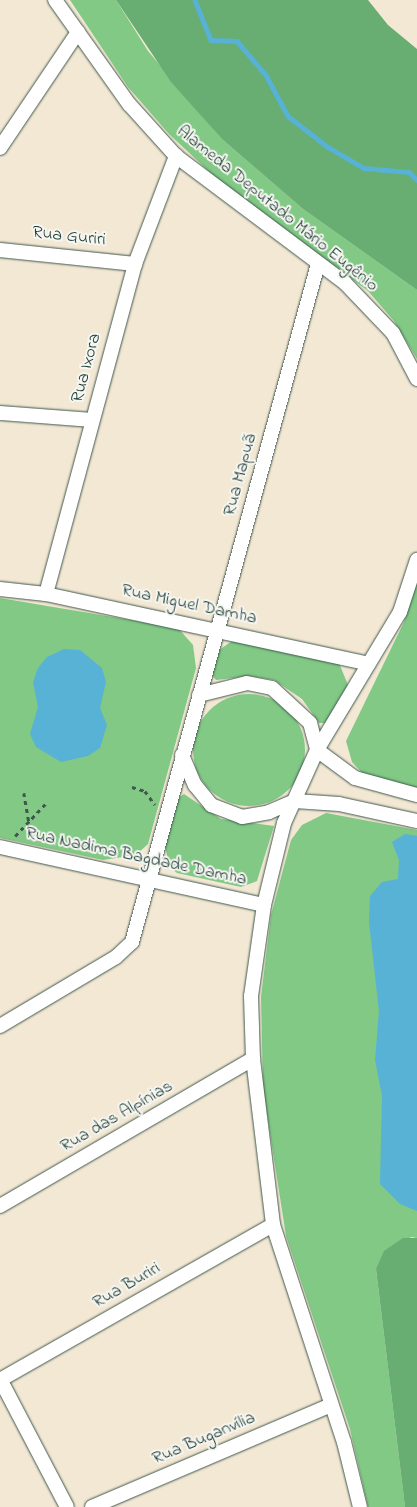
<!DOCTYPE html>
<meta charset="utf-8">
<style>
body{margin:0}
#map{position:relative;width:417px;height:1507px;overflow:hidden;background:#f3e8d4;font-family:"Indie Flower",sans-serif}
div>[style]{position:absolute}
.green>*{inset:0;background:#81c985}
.round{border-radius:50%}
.forest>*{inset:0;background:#68ad72}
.water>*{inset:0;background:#57b2d5}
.stream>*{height:4.5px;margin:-2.25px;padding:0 2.25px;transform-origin:2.25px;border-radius:2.25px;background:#57b2d5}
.path>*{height:2.5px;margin-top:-1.25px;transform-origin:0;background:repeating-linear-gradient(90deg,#3f574c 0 4px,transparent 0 8px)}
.roads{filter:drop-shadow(0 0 1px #3f574c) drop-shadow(0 0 1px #3f574c)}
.street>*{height:14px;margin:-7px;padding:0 7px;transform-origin:7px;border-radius:7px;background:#fff}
span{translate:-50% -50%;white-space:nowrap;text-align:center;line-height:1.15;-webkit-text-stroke:4px #f6f6f2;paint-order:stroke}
.street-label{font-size:18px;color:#1f3d34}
</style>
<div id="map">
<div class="green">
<i style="clip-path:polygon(70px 0,116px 0,148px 51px,223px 140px,303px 209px,417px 290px,417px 359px,394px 321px,368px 291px,216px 178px,169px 134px,128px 87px)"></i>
<i style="clip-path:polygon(417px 581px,417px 789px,365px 776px,352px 762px,346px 741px,404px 622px)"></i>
<i style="clip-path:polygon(0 598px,178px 628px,193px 645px,196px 668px,148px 844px,136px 855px,103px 860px,0 838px)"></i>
<i style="clip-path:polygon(232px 641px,339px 663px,348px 685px,327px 723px,319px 723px,302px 699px,274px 680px,250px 676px,216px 680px,212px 675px,219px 650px)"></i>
<i class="round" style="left:193px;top:694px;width:112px;height:112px"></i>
<i style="clip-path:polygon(184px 794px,221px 819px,274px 826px,257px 881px,241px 887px,177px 873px,170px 867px,165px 847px,178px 798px)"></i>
<i style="clip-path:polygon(326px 813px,417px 830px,417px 1238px,411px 1237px,376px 1269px,405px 1507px,368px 1507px,350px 1429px,286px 1236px,263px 1088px,261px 997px,271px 915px,291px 840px,302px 825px)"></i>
</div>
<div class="forest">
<i style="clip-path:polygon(116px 0,368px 0,388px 25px,417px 49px,417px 290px,303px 209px,223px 140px,171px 82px)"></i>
<i style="clip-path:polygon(403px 1238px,417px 1238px,417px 1507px,405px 1507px,376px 1269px,384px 1251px)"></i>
</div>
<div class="water">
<i style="clip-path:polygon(64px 649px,80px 650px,102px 668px,106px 682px,100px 708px,107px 725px,100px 748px,88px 756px,61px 762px,36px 747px,30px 734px,38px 707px,33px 682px,38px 668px,47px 657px)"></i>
<i style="clip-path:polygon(405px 834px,417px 836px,417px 1211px,400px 1204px,380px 1184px,382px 1096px,375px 1060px,379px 1011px,369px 922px,370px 896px,382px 882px,398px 879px,399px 860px,392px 842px)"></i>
</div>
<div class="stream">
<i style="left:195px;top:0;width:43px;rotate:68.2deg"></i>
<i style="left:211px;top:40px;width:26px;rotate:2deg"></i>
<i style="left:237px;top:41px;width:45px;rotate:49.5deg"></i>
<i style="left:266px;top:75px;width:47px;rotate:61.8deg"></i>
<i style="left:288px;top:116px;width:51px;rotate:37.8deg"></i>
<i style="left:328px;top:147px;width:42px;rotate:30.3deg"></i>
<i style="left:364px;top:168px;width:45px;rotate:5.1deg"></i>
<i style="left:409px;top:172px;width:11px;rotate:45deg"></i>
</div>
<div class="path">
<i style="left:132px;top:787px;width:14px;rotate:17deg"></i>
<i style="left:145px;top:791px;width:17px;rotate:54deg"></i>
<i style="left:24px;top:793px;width:48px;rotate:80.3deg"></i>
<i style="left:15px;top:836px;width:47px;rotate:-46.7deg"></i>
</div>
<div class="roads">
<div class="street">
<i style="left:55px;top:0;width:128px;rotate:54.6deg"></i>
<i style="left:129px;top:104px;width:70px;rotate:47.9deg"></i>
<i style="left:176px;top:156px;width:211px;rotate:36.9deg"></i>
<i style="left:345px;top:283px;width:69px;rotate:46.2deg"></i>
<i style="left:393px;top:333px;width:52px;rotate:62.4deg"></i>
<i style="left:0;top:148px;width:140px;rotate:-56.1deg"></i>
<i style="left:0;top:250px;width:136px;rotate:5.9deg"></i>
<i style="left:0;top:413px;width:92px;rotate:4.4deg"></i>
<i style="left:0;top:589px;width:46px;rotate:6.2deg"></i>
<i style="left:46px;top:594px;width:330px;rotate:12.2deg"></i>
<i style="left:46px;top:594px;width:342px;rotate:-74.9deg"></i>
<i style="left:135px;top:264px;width:116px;rotate:-69.2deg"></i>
<i style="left:199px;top:695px;width:49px;rotate:-14deg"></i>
<i style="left:247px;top:683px;width:25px;rotate:11deg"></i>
<i style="left:272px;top:688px;width:52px;rotate:42.6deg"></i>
<i style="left:310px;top:723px;width:28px;rotate:75deg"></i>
<i style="left:317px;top:750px;width:80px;rotate:114.3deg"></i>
<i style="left:284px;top:823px;width:84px;rotate:103.7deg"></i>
<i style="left:264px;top:905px;width:92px;rotate:98.1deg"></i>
<i style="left:251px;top:996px;width:63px;rotate:88.2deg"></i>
<i style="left:253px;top:1059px;width:167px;rotate:83.1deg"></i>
<i style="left:273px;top:1225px;width:228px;rotate:71.9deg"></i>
<i style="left:344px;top:1442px;width:67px;rotate:76.2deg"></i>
<i style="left:317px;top:750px;width:161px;rotate:-59deg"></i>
<i style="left:400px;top:612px;width:55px;rotate:-71.9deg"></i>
<i style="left:317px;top:750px;width:47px;rotate:36.4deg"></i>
<i style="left:355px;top:778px;width:64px;rotate:15.3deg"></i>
<i style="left:182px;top:755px;width:33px;rotate:67deg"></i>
<i style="left:195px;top:785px;width:26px;rotate:51deg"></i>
<i style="left:211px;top:805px;width:33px;rotate:21deg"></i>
<i style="left:242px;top:817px;width:27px;rotate:-10deg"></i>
<i style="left:269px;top:812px;width:28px;rotate:-23deg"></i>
<i style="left:295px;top:801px;width:44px;rotate:3.9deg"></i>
<i style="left:339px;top:804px;width:80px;rotate:12.3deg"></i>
<i style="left:0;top:847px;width:270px;rotate:12.4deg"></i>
<i style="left:0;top:1026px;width:135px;rotate:-30.7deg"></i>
<i style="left:116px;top:957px;width:22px;rotate:-43deg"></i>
<i style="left:132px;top:942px;width:703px;rotate:-74.66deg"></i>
<i style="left:0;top:1206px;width:293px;rotate:-30.2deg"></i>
<i style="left:0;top:1379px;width:144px;rotate:62.4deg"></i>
<i style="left:0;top:1380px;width:314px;rotate:-29.6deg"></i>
<i style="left:92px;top:1507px;width:260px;rotate:-23.1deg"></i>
</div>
</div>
<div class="street-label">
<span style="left:277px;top:209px;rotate:39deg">Alameda Deputado Mário Eugênio</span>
<span style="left:69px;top:237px;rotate:6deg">Rua Guriri</span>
<span style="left:87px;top:368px;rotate:-75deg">Rua Ixora</span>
<span style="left:241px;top:475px;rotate:-75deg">Rua Mapuã</span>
<span style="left:189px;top:605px;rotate:12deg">Rua Miguel Damha</span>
<span style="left:136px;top:857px;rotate:12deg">Rua Nadima Bagdade Damha</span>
<span style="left:117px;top:1117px;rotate:-30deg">Rua das Alpínias</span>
<span style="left:127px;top:1286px;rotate:-30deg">Rua Buriri</span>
<span style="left:204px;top:1439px;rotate:-23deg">Rua Buganvília</span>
</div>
</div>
